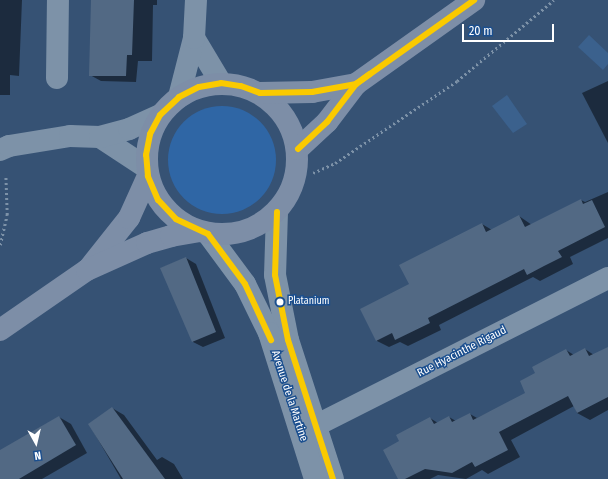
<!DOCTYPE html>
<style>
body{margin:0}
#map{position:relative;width:608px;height:479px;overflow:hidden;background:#365274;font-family:"Fira Sans Condensed",sans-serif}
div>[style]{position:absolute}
.green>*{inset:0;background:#2f66a5}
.round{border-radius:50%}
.water>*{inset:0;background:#3b618d}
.shadow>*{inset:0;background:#0007}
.building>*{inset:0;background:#526984}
.path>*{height:2.5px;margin-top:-1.25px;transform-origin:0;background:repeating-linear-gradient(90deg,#7d92a8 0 2px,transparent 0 5px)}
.minor>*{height:22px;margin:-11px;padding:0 11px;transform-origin:11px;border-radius:11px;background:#7d92a8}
.major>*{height:22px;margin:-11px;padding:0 11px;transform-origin:11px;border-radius:11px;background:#7d8ea7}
.major>.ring{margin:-11px;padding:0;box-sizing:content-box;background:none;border:22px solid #7d8ea7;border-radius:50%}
.bus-1>*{height:6px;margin:-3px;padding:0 3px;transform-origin:3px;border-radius:3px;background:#faca00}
.dots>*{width:11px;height:11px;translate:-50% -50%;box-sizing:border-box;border:2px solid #1b4f8f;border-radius:50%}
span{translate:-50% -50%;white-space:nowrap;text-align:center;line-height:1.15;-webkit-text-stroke:3px #1b4f8f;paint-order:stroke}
.bus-label{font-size:10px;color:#fff}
.left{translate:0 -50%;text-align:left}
.street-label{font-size:11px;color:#fff}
.north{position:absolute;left:16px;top:423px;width:40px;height:40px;-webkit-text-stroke:3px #1b4f8f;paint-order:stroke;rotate:172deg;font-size:11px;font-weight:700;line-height:16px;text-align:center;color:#fff}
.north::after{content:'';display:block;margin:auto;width:14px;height:18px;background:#fff;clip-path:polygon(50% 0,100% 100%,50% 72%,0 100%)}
.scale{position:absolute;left:462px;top:24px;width:92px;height:18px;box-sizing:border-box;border:2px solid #fff;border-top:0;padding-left:5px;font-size:12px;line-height:14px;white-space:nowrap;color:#fff;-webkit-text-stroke:3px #1b4f8f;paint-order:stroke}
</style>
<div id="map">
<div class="green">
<i class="round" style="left:168px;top:106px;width:108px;height:108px"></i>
</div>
<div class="water">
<i style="clip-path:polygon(589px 35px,608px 53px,608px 64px,603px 70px,578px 47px)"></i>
<i style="clip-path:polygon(507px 95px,527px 124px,513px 133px,492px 106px)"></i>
</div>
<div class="shadow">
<i style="clip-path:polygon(0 0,22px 0,19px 76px,10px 75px,10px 95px,0 95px)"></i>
<i style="clip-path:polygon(92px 0,157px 0,157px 5px,153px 5px,152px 61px,138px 61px,136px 82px,101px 81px,90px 75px)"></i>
<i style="clip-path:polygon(608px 81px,608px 143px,582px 93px)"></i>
<i style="clip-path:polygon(608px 192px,608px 238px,570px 257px,573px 264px,540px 281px,533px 277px,439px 325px,441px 330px,408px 346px,400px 342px,389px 347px,377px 341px,362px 310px,411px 285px,482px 224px,492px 230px,519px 216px,532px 225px,581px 200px,585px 202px)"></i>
<i style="clip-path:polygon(186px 258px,196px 264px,225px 338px,203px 347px,193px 342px,161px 268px)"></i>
<i style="clip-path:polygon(608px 348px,608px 410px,590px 420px,577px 413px,574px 406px,511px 440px,520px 457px,488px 474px,482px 470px,466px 479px,438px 475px,430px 479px,399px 479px,401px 442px,430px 418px,438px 423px,449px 417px,456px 421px,470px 414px,477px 418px,527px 394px,536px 374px,566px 350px,574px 355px,585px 349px,594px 355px)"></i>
<i style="clip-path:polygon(112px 408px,124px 415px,157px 460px,162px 457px,174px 464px,183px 479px,121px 479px,89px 424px)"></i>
<i style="clip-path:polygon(59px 417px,71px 424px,87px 453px,42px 479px,0 479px,0 452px)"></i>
</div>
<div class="building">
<i style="clip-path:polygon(91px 0,134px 0,132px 55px,127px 55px,126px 76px,89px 76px)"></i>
<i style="clip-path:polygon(581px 199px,583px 204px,592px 200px,605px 227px,558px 251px,562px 257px,544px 266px,527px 275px,524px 269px,428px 318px,430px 323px,395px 340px,392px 333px,376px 341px,360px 309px,409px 284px,399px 265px,482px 223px,486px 232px,519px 215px,525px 227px)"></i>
<i style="clip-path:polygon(186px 257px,216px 332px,192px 342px,160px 268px)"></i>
<i style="clip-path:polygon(608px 347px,608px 397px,577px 413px,568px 396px,499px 432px,508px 450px,475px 467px,472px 462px,452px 473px,425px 469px,405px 479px,398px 479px,383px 450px,399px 441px,396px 435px,430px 417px,434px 424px,449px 416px,452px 422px,470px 413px,473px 420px,525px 393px,520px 381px,535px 373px,532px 367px,566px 349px,570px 356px,585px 348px,589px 356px)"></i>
<i style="clip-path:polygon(112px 407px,165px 479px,123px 479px,88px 424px)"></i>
<i style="clip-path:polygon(59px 416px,76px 445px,19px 479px,0 479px,0 450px)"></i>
</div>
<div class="path">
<i style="left:313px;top:173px;width:24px;rotate:-24deg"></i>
<i style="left:335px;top:163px;width:147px;rotate:-33.9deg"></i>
<i style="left:457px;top:81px;width:126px;rotate:-39.9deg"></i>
<i style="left:295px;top:180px;width:6px;rotate:-18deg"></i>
<i style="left:0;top:245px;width:31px;rotate:-77deg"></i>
<i style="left:7px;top:215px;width:38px;rotate:-92deg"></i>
</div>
<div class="minor">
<i style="left:194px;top:38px;width:52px;rotate:59deg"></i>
<i style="left:57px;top:78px;width:78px;rotate:-89.3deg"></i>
<i style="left:179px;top:97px;width:61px;rotate:-75.7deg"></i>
<i style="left:194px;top:38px;width:38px;rotate:-87deg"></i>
<i style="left:100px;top:137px;width:56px;rotate:33.4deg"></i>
<i style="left:0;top:150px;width:10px;rotate:-24deg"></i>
<i style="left:9px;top:146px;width:62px;rotate:-9.3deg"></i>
<i style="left:70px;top:136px;width:30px;rotate:2deg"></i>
<i style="left:100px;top:137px;width:30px;rotate:-15deg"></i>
<i style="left:129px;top:129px;width:34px;rotate:-24deg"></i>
<i style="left:277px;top:212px;width:63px;rotate:91.8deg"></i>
<i style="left:275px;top:275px;width:66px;rotate:78.7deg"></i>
<i style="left:288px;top:340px;width:146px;rotate:72.1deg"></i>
<i style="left:208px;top:234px;width:62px;rotate:53.5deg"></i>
<i style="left:245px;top:284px;width:55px;rotate:63.9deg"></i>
<i style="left:269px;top:333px;width:153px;rotate:72.5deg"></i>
<i style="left:315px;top:426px;width:328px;rotate:-26.8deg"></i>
</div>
<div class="major">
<i class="ring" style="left:147px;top:84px;width:128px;height:128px"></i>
<i style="left:260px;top:93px;width:52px;rotate:-1.1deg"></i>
<i style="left:312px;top:92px;width:45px;rotate:-10.3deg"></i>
<i style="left:298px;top:149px;width:40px;rotate:-43deg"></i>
<i style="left:327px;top:122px;width:48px;rotate:-52.7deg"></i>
<i style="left:356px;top:84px;width:145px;rotate:-35.4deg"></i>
<i style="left:90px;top:267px;width:63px;rotate:-51.5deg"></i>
<i style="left:129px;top:218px;width:46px;rotate:-65.7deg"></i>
<i style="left:0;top:330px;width:106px;rotate:-34.6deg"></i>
<i style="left:87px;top:270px;width:66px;rotate:-24.2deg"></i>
<i style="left:147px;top:243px;width:25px;rotate:-16deg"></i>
<i style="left:171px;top:236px;width:28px;rotate:-10deg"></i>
</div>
<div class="bus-1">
<i style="left:298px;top:149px;width:40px;rotate:-43deg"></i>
<i style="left:327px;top:122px;width:48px;rotate:-52.7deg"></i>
<i style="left:356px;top:84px;width:17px;rotate:-36deg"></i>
<i style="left:277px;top:212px;width:63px;rotate:91.8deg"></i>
<i style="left:275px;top:275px;width:66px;rotate:78.7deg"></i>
<i style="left:288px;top:340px;width:146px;rotate:72.1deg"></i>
<i style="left:208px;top:234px;width:35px;rotate:-155deg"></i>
<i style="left:176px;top:219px;width:26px;rotate:-133deg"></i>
<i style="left:158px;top:200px;width:26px;rotate:-113deg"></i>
<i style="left:148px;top:176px;width:21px;rotate:-95deg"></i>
<i style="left:146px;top:155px;width:21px;rotate:-79deg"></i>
<i style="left:150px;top:134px;width:21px;rotate:-62deg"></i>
<i style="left:160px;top:115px;width:26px;rotate:-43deg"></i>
<i style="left:179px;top:97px;width:22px;rotate:-27deg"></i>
<i style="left:199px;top:87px;width:22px;rotate:-10deg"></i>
<i style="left:221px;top:83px;width:20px;rotate:9deg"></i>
<i style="left:241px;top:86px;width:20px;rotate:20deg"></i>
<i style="left:260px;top:93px;width:52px;rotate:-1.1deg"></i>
<i style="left:312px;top:92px;width:45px;rotate:-10.3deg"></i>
<i style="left:356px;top:84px;width:145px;rotate:-35.4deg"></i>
<i style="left:208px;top:234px;width:62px;rotate:53.5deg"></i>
<i style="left:245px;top:284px;width:62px;rotate:65.1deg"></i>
</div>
<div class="dots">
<i style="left:280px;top:302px;background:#fff"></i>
</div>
<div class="bus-label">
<span class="left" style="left:288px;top:302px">Platanium</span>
</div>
<div class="street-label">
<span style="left:462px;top:352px;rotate:-27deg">Rue Hyacinthe Rigaud</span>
<span style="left:289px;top:396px;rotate:72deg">Avenue de la Martine</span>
</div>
<div class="north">N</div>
<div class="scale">20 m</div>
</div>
